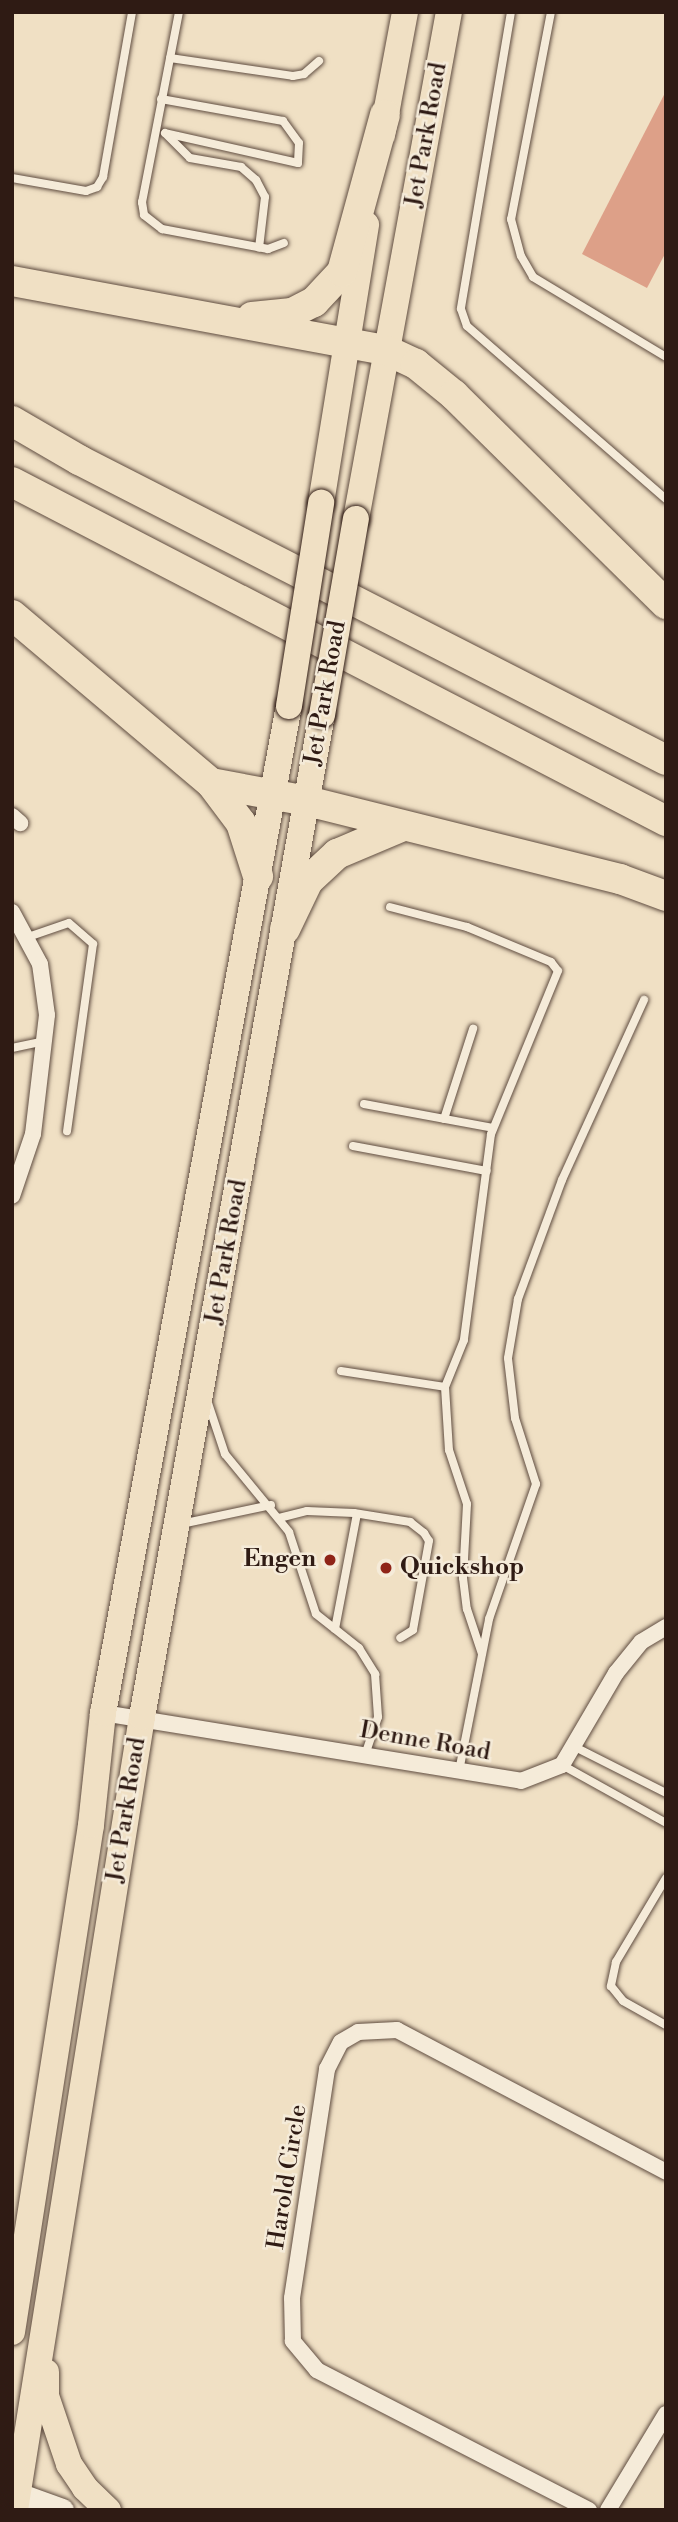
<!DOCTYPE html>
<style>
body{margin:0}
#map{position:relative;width:678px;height:2522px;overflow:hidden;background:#f0e0c4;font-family:"Libre Bodoni",serif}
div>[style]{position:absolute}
.building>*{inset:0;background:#dda088}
.roads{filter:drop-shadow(0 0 2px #5f4c40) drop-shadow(0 0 2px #5f4c40)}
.lane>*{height:8px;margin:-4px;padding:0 4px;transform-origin:4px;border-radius:4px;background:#f5ebd9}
.street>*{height:16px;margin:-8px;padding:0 8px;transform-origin:8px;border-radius:8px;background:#f5ebd9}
.secondary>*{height:23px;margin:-11.5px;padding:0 11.5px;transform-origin:11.5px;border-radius:11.5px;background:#f5ebd9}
.primary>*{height:26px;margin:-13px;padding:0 13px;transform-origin:13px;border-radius:13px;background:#f0e0c4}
.highway>*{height:30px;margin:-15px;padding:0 15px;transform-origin:15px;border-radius:15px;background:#f0e0c4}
.bridges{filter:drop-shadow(0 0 2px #2f1b14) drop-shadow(0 0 2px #2f1b14)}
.primary-bridge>*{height:26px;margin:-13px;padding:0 13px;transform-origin:13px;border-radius:13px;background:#f0e0c4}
.dots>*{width:19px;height:19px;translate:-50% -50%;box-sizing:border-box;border:4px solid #f5ebd9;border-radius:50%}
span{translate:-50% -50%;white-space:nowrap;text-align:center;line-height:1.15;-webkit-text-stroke:5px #f5ebd9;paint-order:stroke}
.street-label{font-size:24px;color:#2f1b14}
.poi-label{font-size:24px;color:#2f1b14;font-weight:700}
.right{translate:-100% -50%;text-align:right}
.left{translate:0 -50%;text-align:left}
.frame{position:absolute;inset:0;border:14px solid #2f1b14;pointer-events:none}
</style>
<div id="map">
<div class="building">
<i style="clip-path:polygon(666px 91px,666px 252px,647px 288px,582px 254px)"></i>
</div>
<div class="roads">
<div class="lane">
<i style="left:179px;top:12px;width:194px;rotate:101deg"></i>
<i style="left:142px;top:202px;width:13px;rotate:81deg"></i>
<i style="left:144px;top:215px;width:23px;rotate:38deg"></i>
<i style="left:162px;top:229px;width:108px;rotate:10.7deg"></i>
<i style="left:268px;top:249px;width:17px;rotate:-21deg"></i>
<i style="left:511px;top:12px;width:301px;rotate:99.6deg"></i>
<i style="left:461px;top:309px;width:18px;rotate:71deg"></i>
<i style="left:467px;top:326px;width:264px;rotate:41deg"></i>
<i style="left:551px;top:12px;width:211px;rotate:100.9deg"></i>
<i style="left:511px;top:219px;width:38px;rotate:75deg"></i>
<i style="left:521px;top:256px;width:24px;rotate:60deg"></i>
<i style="left:533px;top:277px;width:155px;rotate:31deg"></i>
<i style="left:170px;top:58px;width:124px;rotate:8.3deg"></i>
<i style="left:293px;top:76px;width:11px;rotate:-10deg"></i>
<i style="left:304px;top:74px;width:20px;rotate:-41deg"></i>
<i style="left:161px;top:99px;width:124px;rotate:10.2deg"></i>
<i style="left:283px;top:121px;width:27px;rotate:54deg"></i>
<i style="left:299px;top:143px;width:20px;rotate:93deg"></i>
<i style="left:298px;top:163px;width:136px;rotate:-167.3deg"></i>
<i style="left:165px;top:133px;width:35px;rotate:45deg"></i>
<i style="left:190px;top:158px;width:52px;rotate:10deg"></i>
<i style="left:241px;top:167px;width:20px;rotate:41deg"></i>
<i style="left:256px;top:180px;width:19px;rotate:62deg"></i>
<i style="left:265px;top:197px;width:51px;rotate:96.7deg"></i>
<i style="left:12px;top:178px;width:75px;rotate:10deg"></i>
<i style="left:86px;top:191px;width:12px;rotate:-20deg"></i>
<i style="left:97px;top:187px;width:12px;rotate:-59deg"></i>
<i style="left:103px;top:177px;width:168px;rotate:-80deg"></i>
<i style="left:390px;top:907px;width:80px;rotate:14.6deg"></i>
<i style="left:467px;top:927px;width:91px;rotate:22.6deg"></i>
<i style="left:551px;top:962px;width:11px;rotate:52deg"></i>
<i style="left:558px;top:971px;width:176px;rotate:112.3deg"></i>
<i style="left:491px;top:1134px;width:208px;rotate:97.5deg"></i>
<i style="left:464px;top:1340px;width:51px;rotate:112deg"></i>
<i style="left:28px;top:937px;width:43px;rotate:-18.9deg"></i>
<i style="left:69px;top:923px;width:32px;rotate:41deg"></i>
<i style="left:93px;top:944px;width:189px;rotate:97.9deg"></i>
<i style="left:12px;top:1048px;width:33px;rotate:-12deg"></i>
<i style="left:364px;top:1104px;width:131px;rotate:10.5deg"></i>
<i style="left:444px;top:1119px;width:95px;rotate:-72.1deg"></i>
<i style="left:353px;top:1146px;width:136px;rotate:10.6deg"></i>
<i style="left:341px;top:1371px;width:105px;rotate:8.7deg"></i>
<i style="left:445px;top:1387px;width:63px;rotate:86.4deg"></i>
<i style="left:449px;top:1450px;width:57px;rotate:71.6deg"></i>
<i style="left:467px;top:1504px;width:74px;rotate:93.1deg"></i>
<i style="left:463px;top:1578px;width:31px;rotate:83deg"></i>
<i style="left:467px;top:1609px;width:47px;rotate:71.6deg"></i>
<i style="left:208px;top:1403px;width:54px;rotate:71.6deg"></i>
<i style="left:225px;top:1454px;width:101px;rotate:50.6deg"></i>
<i style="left:289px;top:1532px;width:86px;rotate:71.8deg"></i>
<i style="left:316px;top:1614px;width:55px;rotate:38.3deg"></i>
<i style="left:359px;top:1648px;width:31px;rotate:58deg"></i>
<i style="left:375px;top:1674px;width:43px;rotate:86deg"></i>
<i style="left:378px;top:1717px;width:40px;rotate:108.9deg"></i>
<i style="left:279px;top:1518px;width:29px;rotate:-14deg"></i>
<i style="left:307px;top:1511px;width:47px;rotate:2.4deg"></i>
<i style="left:354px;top:1513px;width:57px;rotate:9.1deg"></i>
<i style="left:410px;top:1522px;width:18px;rotate:38deg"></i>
<i style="left:424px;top:1533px;width:9px;rotate:58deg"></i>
<i style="left:429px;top:1541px;width:90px;rotate:100.2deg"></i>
<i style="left:413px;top:1630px;width:15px;rotate:148deg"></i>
<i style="left:181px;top:1524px;width:92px;rotate:-11.9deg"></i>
<i style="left:335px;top:1629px;width:117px;rotate:-79.2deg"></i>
<i style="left:575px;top:1747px;width:102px;rotate:26.8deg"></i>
<i style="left:562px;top:1765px;width:119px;rotate:29.1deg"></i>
<i style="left:459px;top:1771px;width:155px;rotate:-78.8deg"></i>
<i style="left:489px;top:1619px;width:143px;rotate:-70.8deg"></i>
<i style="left:536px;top:1484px;width:69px;rotate:-107.7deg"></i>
<i style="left:515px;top:1418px;width:60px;rotate:-96.7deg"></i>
<i style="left:508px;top:1358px;width:60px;rotate:-80.4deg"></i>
<i style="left:518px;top:1299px;width:127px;rotate:-69.7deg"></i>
<i style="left:562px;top:1180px;width:198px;rotate:-65.5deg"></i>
<i style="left:666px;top:1878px;width:98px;rotate:120.8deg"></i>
<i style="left:616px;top:1962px;width:25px;rotate:102deg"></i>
<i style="left:611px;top:1986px;width:19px;rotate:51deg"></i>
<i style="left:623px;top:2001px;width:49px;rotate:29.2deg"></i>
</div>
<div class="street">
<i style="left:12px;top:816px;width:11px;rotate:41deg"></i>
<i style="left:12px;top:912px;width:59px;rotate:61.7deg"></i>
<i style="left:40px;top:964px;width:51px;rotate:82.2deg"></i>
<i style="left:47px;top:1015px;width:120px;rotate:96.7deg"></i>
<i style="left:33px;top:1134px;width:65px;rotate:108.7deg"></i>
<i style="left:103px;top:1713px;width:423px;rotate:9.2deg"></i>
<i style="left:521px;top:1781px;width:44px;rotate:-21.3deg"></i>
<i style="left:562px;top:1765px;width:107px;rotate:-59.6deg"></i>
<i style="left:616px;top:1673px;width:40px;rotate:-51deg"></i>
<i style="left:641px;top:1642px;width:29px;rotate:-31deg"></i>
<i style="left:589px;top:2510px;width:306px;rotate:-152.8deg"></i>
<i style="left:317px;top:2370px;width:38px;rotate:-130deg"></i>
<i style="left:293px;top:2341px;width:43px;rotate:-91.3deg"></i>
<i style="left:292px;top:2298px;width:232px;rotate:-81.3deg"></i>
<i style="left:327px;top:2069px;width:30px;rotate:-63deg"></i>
<i style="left:341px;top:2042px;width:20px;rotate:-30deg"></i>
<i style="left:358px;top:2032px;width:39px;rotate:-3deg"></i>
<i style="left:397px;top:2030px;width:304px;rotate:27.8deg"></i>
<i style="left:608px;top:2510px;width:112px;rotate:-58.9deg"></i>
</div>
<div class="secondary">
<i style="left:12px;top:2492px;width:53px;rotate:19.8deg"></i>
</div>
<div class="primary">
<i style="left:382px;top:135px;width:125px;rotate:-79.4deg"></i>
<i style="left:321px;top:503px;width:282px;rotate:-80.8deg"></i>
<i style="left:356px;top:519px;width:515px;rotate:-79.61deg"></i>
<i style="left:12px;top:2332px;width:513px;rotate:-81.14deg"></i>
<i style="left:91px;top:1825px;width:113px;rotate:-83.9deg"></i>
<i style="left:103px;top:1713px;width:1024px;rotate:-79.54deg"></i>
<i style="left:46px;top:2372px;width:24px;rotate:90deg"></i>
<i style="left:46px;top:2396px;width:72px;rotate:71.3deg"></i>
<i style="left:69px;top:2464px;width:29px;rotate:56deg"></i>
<i style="left:85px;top:2488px;width:32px;rotate:44deg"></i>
<i style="left:15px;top:2510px;width:803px;rotate:-80.9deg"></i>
<i style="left:142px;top:1717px;width:1018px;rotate:-79.82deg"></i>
</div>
<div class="highway">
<i style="left:12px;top:281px;width:382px;rotate:10.5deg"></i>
<i style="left:388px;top:351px;width:31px;rotate:25deg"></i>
<i style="left:416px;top:364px;width:49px;rotate:39.2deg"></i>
<i style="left:454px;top:395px;width:298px;rotate:44.6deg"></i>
<i style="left:252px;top:317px;width:40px;rotate:-5.7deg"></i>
<i style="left:292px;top:313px;width:25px;rotate:-27deg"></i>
<i style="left:314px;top:302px;width:41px;rotate:-47deg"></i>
<i style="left:342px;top:272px;width:163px;rotate:-74.7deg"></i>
<i style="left:12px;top:421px;width:78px;rotate:30.2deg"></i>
<i style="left:79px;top:460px;width:659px;rotate:27.07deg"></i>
<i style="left:12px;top:482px;width:737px;rotate:27.4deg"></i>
<i style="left:12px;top:615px;width:260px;rotate:40.2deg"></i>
<i style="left:211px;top:783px;width:98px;rotate:10.6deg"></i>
<i style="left:307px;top:801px;width:323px;rotate:14deg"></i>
<i style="left:620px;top:879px;width:49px;rotate:20.3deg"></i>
<i style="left:211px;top:783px;width:50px;rotate:53.1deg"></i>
<i style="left:241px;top:823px;width:56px;rotate:72.2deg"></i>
<i style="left:285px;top:929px;width:53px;rotate:-64.4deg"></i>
<i style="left:308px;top:881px;width:40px;rotate:-43deg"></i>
<i style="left:337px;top:854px;width:72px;rotate:-23deg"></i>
</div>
</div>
<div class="bridges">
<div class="primary-bridge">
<i style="left:289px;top:706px;width:206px;rotate:-81deg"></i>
<i style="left:322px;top:715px;width:199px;rotate:-80.2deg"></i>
</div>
</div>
<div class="dots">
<i style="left:330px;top:1560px;background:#8f2418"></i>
<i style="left:386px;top:1568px;background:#8f2418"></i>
</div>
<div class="street-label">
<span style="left:427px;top:135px;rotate:-80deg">Jet Park Road</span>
<span style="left:326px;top:693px;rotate:-80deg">Jet Park Road</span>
<span style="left:227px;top:1252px;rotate:-80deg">Jet Park Road</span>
<span style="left:425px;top:1742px;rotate:10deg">Denne Road</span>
<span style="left:127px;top:1810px;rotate:-81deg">Jet Park Road</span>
<span style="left:288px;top:2177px;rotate:-81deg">Harold Circle</span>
</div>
<div class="poi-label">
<span class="right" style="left:316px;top:1560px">Engen</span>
<span class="left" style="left:400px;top:1568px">Quickshop</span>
</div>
<div class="frame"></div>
</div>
